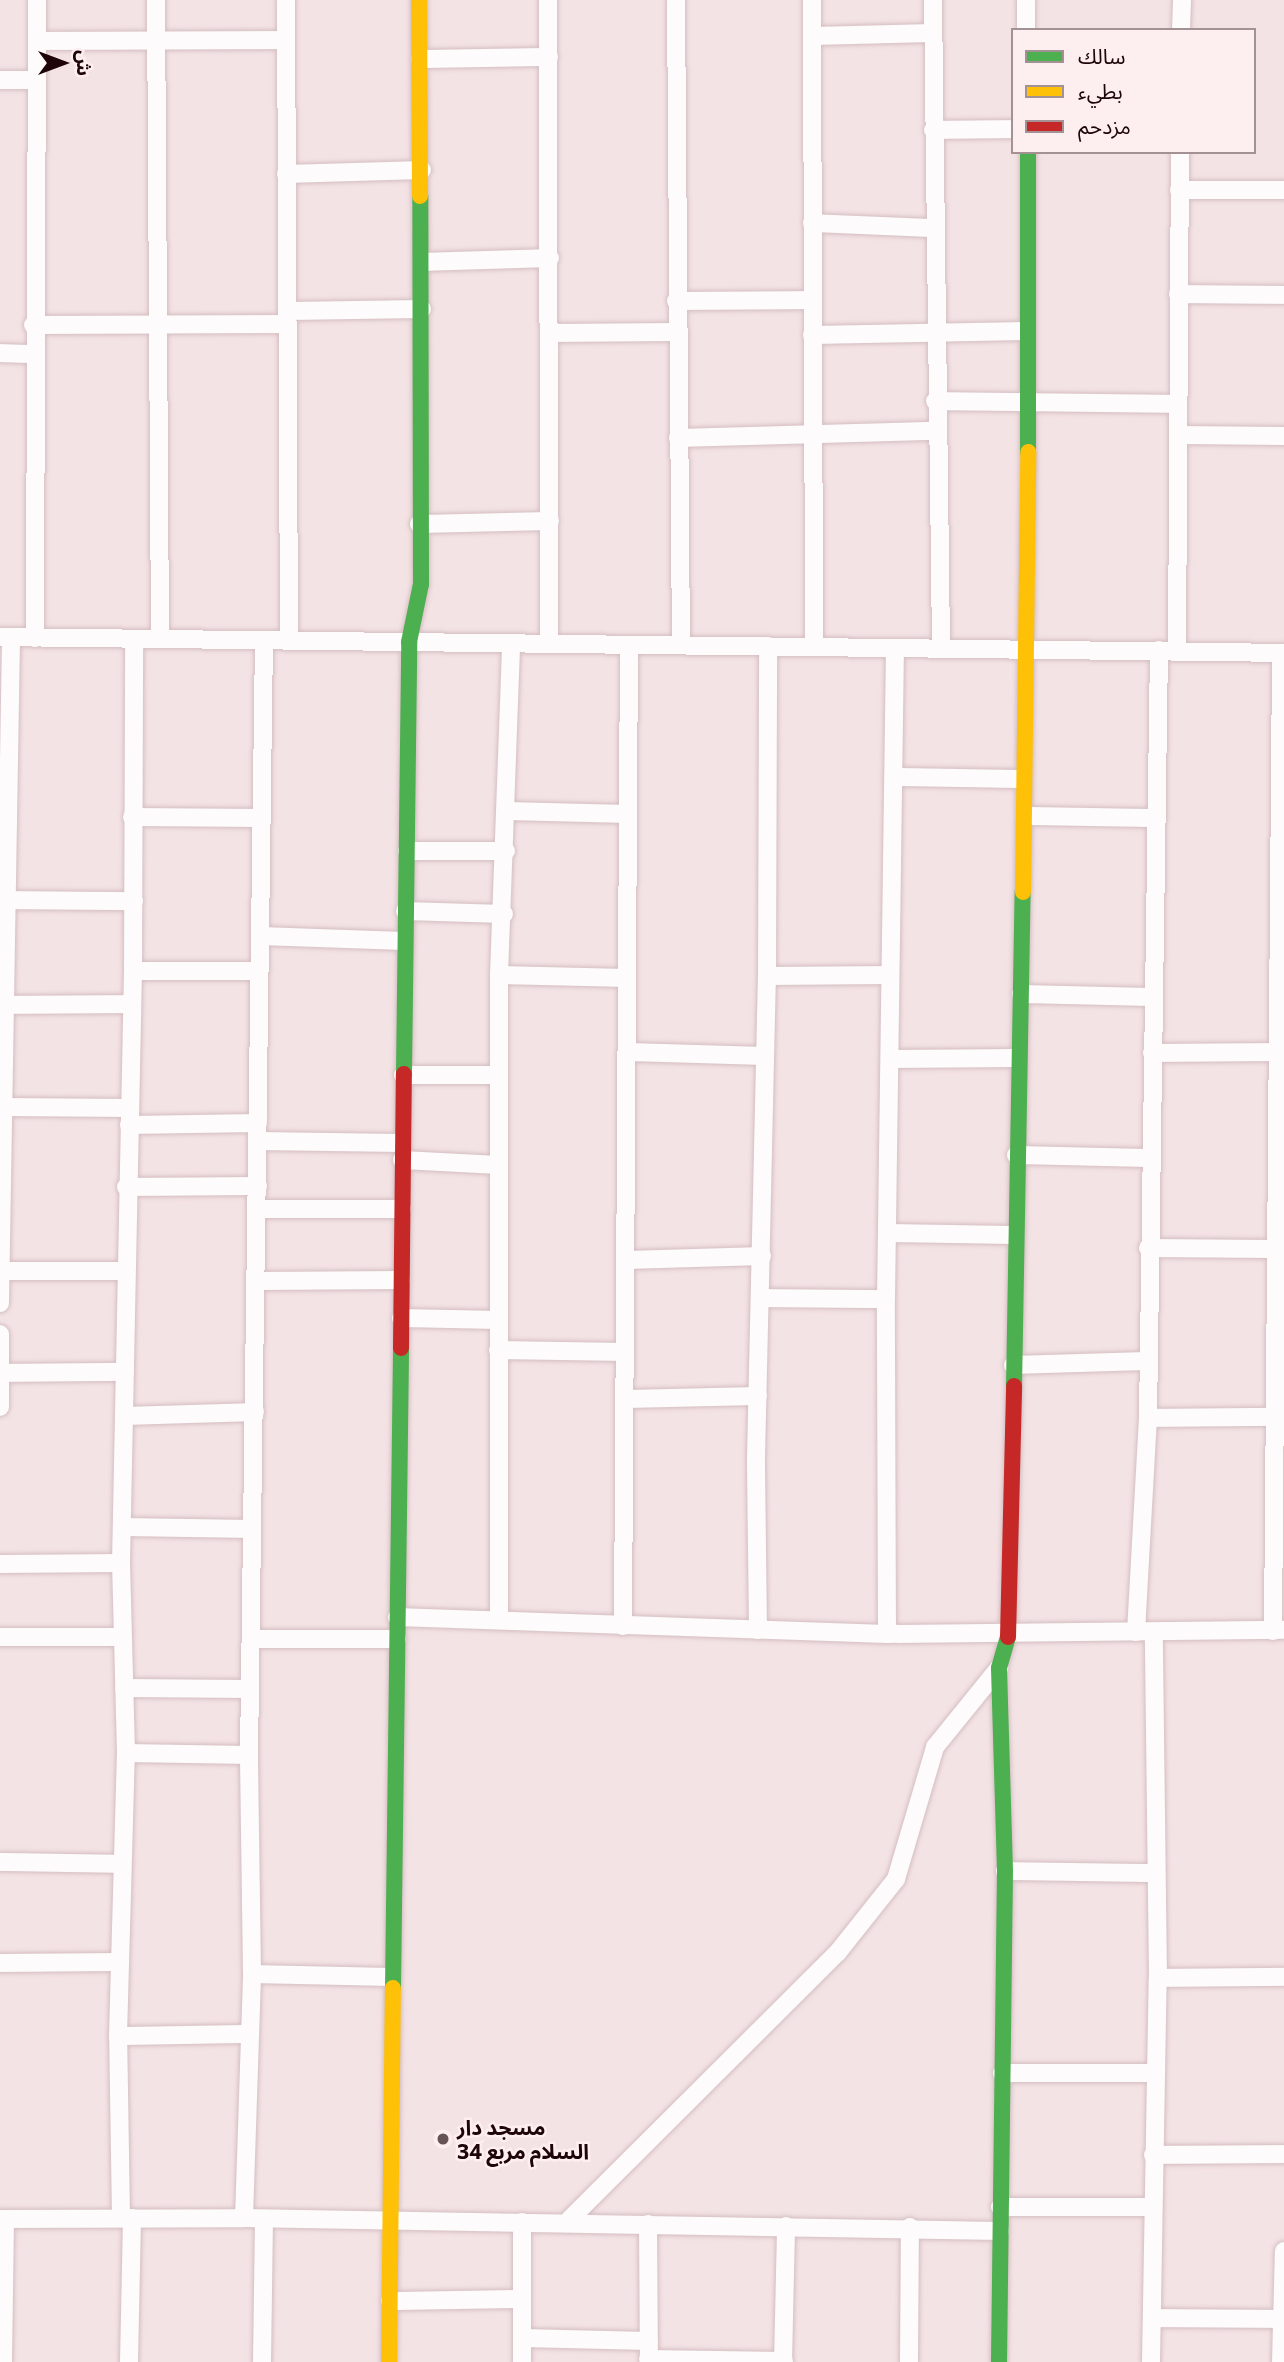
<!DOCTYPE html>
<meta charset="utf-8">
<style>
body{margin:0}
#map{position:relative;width:1284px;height:2362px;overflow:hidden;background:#f4e3e5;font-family:Commissioner,"Noto Sans Arabic",sans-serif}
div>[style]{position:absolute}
.roads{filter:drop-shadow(0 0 2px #d4bec1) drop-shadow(0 0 2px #d4bec1)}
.street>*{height:18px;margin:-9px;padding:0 9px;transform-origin:9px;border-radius:9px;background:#fdfbfb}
.fast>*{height:16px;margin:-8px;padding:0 8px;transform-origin:8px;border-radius:8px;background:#4caf50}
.slow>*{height:16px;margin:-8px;padding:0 8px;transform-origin:8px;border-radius:8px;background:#ffc107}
.jam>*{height:16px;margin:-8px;padding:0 8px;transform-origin:8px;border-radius:8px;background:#c62828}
.dots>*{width:19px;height:19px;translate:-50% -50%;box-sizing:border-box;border:4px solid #fdeeef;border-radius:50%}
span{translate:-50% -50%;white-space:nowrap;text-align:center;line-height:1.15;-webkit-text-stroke:5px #fdeeef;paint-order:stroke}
.poi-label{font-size:21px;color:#1d0509;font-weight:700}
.left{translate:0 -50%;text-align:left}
.legend{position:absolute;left:1011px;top:28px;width:245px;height:126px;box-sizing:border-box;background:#fdeeef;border:2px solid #a39193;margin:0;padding:9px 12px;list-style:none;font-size:21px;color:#1d0509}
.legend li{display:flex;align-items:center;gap:14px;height:35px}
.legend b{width:35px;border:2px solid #a39193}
.north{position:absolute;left:28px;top:28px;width:70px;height:70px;-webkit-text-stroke:5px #fdeeef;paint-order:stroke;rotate:90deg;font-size:19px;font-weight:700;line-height:28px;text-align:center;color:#1d0509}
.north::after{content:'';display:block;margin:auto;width:24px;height:32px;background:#1d0509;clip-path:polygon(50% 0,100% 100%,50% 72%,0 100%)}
</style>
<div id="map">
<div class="roads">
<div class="street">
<i style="left:156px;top:0;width:639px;rotate:89.64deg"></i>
<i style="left:286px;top:0;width:640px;rotate:89.73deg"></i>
<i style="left:548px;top:0;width:644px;rotate:89.91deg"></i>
<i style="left:676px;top:0;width:645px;rotate:89.56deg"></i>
<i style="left:812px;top:0;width:647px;rotate:89.82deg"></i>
<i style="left:933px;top:0;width:649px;rotate:89.29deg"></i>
<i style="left:1026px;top:0;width:30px;rotate:90deg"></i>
<i style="left:1181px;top:30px;width:30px;rotate:-88deg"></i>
<i style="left:813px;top:36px;width:119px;rotate:-1.4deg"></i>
<i style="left:37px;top:41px;width:249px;rotate:-0.2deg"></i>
<i style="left:420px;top:59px;width:129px;rotate:-0.9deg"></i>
<i style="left:0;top:80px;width:37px"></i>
<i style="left:933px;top:130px;width:80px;rotate:-0.7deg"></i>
<i style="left:286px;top:174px;width:136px;rotate:-1.7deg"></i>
<i style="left:1179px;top:190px;width:105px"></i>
<i style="left:812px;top:223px;width:121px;rotate:2.4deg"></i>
<i style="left:422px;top:262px;width:128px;rotate:-1.8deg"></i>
<i style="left:1178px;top:294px;width:106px;rotate:0.5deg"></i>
<i style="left:676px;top:301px;width:135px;rotate:-0.4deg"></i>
<i style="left:288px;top:311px;width:134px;rotate:-0.9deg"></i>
<i style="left:33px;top:325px;width:255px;rotate:-0.2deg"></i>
<i style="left:551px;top:333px;width:125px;rotate:-0.5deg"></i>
<i style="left:812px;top:335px;width:214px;rotate:-1.1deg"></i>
<i style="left:0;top:353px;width:34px;rotate:2deg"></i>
<i style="left:935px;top:401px;width:243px;rotate:0.7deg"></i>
<i style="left:1180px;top:435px;width:104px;rotate:0.6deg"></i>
<i style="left:678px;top:438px;width:258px;rotate:-1.6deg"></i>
<i style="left:419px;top:524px;width:131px;rotate:-1.3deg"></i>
<i style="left:0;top:637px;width:1284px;rotate:0.71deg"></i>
<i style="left:35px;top:638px;width:638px;rotate:-89.82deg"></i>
<i style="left:1177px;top:652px;width:500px;rotate:-89.66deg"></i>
<i style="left:895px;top:777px;width:128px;rotate:0.9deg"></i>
<i style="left:507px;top:811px;width:121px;rotate:1.4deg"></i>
<i style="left:1025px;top:816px;width:130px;rotate:0.9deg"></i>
<i style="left:132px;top:817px;width:130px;rotate:0.4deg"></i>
<i style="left:407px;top:851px;width:99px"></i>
<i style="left:7px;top:900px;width:127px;rotate:0.5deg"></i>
<i style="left:405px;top:911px;width:99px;rotate:1.7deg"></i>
<i style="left:260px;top:936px;width:144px;rotate:2deg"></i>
<i style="left:133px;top:971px;width:124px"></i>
<i style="left:499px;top:975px;width:128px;rotate:1.3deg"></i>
<i style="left:767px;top:976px;width:123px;rotate:-0.5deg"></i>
<i style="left:1021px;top:994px;width:131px;rotate:1.3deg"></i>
<i style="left:0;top:1005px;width:131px;rotate:-0.4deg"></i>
<i style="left:629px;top:1052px;width:136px;rotate:1.7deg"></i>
<i style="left:1152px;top:1053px;width:127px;rotate:-0.5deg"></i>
<i style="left:890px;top:1059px;width:128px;rotate:-0.4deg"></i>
<i style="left:403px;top:1075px;width:95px"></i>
<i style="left:3px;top:1107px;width:127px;rotate:0.5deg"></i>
<i style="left:129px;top:1125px;width:129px;rotate:-0.9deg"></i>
<i style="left:257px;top:1141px;width:145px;rotate:0.8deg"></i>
<i style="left:1016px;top:1155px;width:133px;rotate:1.3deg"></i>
<i style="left:402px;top:1160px;width:97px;rotate:3deg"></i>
<i style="left:126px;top:1187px;width:132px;rotate:-0.4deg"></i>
<i style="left:257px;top:1209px;width:145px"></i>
<i style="left:888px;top:1233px;width:125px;rotate:0.9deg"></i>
<i style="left:1148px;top:1248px;width:125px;rotate:0.5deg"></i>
<i style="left:627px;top:1260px;width:135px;rotate:-1.7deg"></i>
<i style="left:2px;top:1271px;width:123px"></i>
<i style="left:257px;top:1281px;width:144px;rotate:-0.4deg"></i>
<i style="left:762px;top:1298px;width:124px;rotate:0.5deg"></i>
<i style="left:0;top:1303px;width:666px;rotate:-89.05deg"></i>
<i style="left:401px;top:1318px;width:98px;rotate:1.2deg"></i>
<i style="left:0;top:1334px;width:73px;rotate:90deg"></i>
<i style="left:498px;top:1350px;width:127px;rotate:0.9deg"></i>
<i style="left:1013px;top:1365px;width:132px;rotate:-1.7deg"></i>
<i style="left:1px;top:1373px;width:124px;rotate:-0.5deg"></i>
<i style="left:625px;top:1399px;width:133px;rotate:-1.3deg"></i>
<i style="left:125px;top:1416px;width:130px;rotate:-1.8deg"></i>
<i style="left:1148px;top:1418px;width:127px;rotate:-0.5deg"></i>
<i style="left:124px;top:1527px;width:128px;rotate:0.9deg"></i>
<i style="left:0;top:1564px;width:121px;rotate:-0.5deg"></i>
<i style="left:397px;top:1617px;width:490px;rotate:2deg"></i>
<i style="left:887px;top:1634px;width:397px;rotate:-0.6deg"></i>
<i style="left:499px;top:1619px;width:644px;rotate:-90deg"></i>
<i style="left:499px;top:975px;width:332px;rotate:-87.9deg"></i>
<i style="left:623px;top:1626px;width:980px;rotate:-89.65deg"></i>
<i style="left:758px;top:1630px;width:172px;rotate:-90.7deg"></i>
<i style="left:756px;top:1458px;width:482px;rotate:-88.7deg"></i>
<i style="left:767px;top:976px;width:330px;rotate:-89.8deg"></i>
<i style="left:1273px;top:1631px;width:978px;rotate:-89.53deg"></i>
<i style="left:1136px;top:1632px;width:214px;rotate:-86.8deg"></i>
<i style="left:1148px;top:1418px;width:768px;rotate:-89.18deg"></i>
<i style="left:887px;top:1634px;width:335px;rotate:-90.2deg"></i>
<i style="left:886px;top:1299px;width:651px;rotate:-89.21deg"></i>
<i style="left:0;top:1637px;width:122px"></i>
<i style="left:251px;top:1639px;width:146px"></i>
<i style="left:124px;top:1688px;width:126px;rotate:0.5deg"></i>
<i style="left:126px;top:1753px;width:123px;rotate:0.9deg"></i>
<i style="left:0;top:1862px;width:122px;rotate:0.9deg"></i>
<i style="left:1005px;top:1871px;width:149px;rotate:0.8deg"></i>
<i style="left:0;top:1963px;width:118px;rotate:-0.5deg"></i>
<i style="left:252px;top:1974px;width:139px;rotate:1.2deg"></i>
<i style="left:1158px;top:1978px;width:126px;rotate:-0.5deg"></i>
<i style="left:118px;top:2036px;width:132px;rotate:-0.9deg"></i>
<i style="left:1002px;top:2073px;width:152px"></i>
<i style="left:1153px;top:2155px;width:131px;rotate:-0.4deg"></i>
<i style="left:1000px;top:2207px;width:153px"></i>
<i style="left:121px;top:2218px;width:182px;rotate:-90.9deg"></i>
<i style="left:118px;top:2036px;width:283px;rotate:-88.4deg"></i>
<i style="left:126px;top:1753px;width:190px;rotate:-91.5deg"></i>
<i style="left:121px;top:1563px;width:592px;rotate:-88.84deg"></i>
<i style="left:133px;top:971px;width:332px;rotate:-89.8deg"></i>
<i style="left:244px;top:2218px;width:244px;rotate:-88.1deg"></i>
<i style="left:252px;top:1974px;width:219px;rotate:-90.8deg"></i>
<i style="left:249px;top:1755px;width:1115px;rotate:-89.23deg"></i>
<i style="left:0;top:2219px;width:244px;rotate:-0.2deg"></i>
<i style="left:244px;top:2218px;width:756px;rotate:0.99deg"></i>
<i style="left:522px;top:2222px;width:140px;rotate:90deg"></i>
<i style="left:566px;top:2223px;width:384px;rotate:-44.9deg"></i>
<i style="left:838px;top:1952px;width:93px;rotate:-51.5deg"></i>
<i style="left:896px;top:1879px;width:138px;rotate:-73.5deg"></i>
<i style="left:935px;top:1747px;width:102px;rotate:-51deg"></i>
<i style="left:648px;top:2224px;width:138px;rotate:89.6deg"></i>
<i style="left:390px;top:2301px;width:131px;rotate:-0.9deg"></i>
<i style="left:1153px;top:2318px;width:129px;rotate:0.4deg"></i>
<i style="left:522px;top:2338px;width:127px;rotate:1.4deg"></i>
<i style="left:648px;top:2359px;width:136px;rotate:0.8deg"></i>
<i style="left:3px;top:2362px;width:143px;rotate:-89.2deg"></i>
<i style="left:129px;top:2362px;width:144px;rotate:-88.8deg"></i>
<i style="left:262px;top:2362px;width:142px;rotate:-89.2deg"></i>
<i style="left:783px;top:2362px;width:136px;rotate:-88.7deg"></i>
<i style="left:909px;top:2362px;width:135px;rotate:-89.6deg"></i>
<i style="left:1151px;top:2362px;width:384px;rotate:-89deg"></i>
<i style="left:1158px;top:1978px;width:346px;rotate:-90.7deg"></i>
<i style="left:1281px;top:2362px;width:111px;rotate:-88.5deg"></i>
</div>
<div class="fast">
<i style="left:1028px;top:152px;width:300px;rotate:90deg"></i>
<i style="left:404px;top:1074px;width:432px;rotate:-89.3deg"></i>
<i style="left:409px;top:642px;width:59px;rotate:-78.3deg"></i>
<i style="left:421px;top:584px;width:388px;rotate:-90.1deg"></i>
<i style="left:1014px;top:1386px;width:494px;rotate:-89deg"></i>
<i style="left:393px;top:1988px;width:640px;rotate:-89.28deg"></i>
<i style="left:999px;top:2362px;width:491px;rotate:-89.3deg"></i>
<i style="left:1005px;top:1871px;width:203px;rotate:-91.7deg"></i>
<i style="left:999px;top:1668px;width:32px;rotate:-74deg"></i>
</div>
<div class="slow">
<i style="left:419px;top:0;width:196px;rotate:89.7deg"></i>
<i style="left:1023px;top:892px;width:440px;rotate:-89.3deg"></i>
<i style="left:389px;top:2362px;width:374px;rotate:-89.4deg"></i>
</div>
<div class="jam">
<i style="left:401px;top:1348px;width:274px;rotate:-89.4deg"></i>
<i style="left:1008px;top:1637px;width:251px;rotate:-88.6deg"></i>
</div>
</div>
<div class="dots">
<i style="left:443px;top:2139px;background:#685356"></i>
</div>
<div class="poi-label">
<span class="left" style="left:457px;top:2139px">مسجد دار<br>السلام مربع 34</span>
</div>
<ul class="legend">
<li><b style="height:9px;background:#4caf50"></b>سالك</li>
<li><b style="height:9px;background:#ffc107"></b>بطيء</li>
<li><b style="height:9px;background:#c62828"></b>مزدحم</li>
</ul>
<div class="north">ش</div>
</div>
